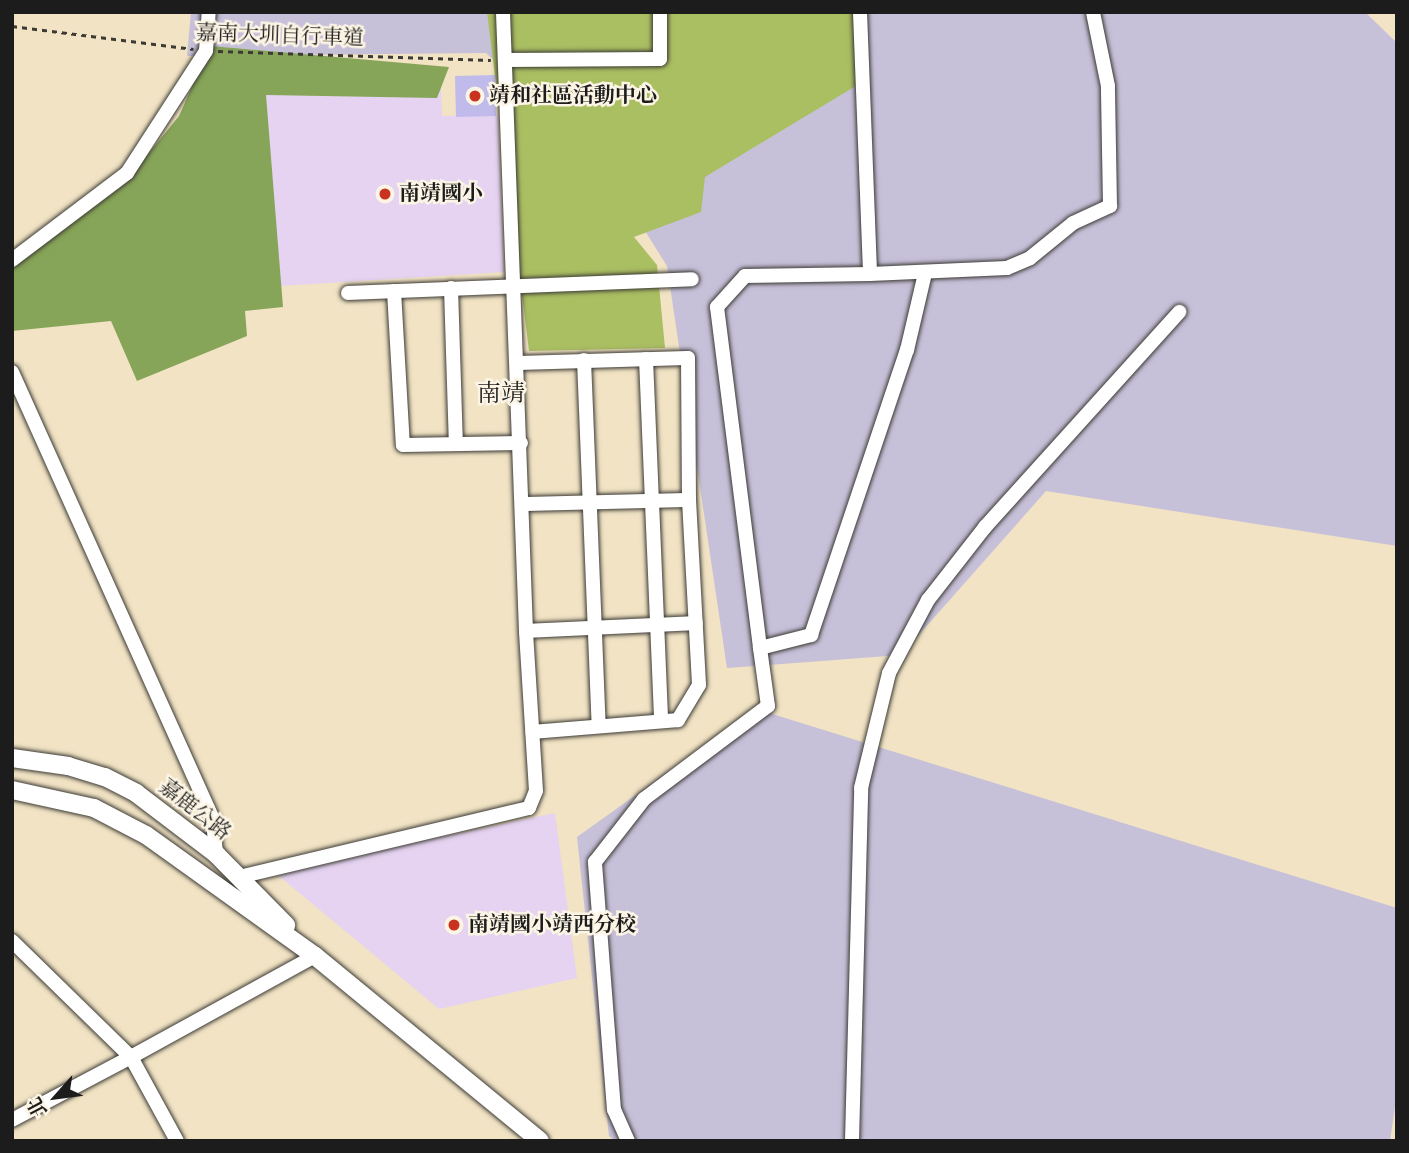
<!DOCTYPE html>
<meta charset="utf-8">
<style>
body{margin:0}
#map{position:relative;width:1409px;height:1153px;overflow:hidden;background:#f1e3c4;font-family:"Libre Bodoni","Noto Serif TC",serif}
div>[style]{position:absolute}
.built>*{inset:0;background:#e5d3f1}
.industrial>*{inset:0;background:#c7c0d9}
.green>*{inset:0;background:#aabe62}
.forest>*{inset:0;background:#87a558}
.building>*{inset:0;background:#c1bbeb}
.path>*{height:2.5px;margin-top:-1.25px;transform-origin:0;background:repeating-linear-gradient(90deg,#3c3a35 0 5px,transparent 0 10px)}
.roads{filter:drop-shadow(0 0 2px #3c3a35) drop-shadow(0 0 2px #3c3a35)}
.minor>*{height:14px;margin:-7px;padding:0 7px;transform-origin:7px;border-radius:7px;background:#fff}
.major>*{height:18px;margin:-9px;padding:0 9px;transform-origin:9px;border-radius:9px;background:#fff}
.dots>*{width:19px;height:19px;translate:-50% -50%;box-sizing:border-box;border:4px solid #fcf5e5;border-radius:50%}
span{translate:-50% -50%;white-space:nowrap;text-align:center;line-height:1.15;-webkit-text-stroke:5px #fcf5e5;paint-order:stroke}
.street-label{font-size:21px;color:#1c1c1c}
.poi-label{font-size:21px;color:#1c1c1c;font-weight:700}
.left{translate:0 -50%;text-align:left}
.quarter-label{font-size:24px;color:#1c1c1c}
.frame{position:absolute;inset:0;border:14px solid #1c1c1c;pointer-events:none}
.north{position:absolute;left:21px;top:1062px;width:70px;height:70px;-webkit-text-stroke:5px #fcf5e5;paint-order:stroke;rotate:242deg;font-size:19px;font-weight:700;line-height:28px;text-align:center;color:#1c1c1c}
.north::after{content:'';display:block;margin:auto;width:24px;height:32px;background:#1c1c1c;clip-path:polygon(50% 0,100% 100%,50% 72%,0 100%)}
</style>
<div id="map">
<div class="built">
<i style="clip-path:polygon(440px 68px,442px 116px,498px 115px,504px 272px,280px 286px,256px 83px)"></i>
<i style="clip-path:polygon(555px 813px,577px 978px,439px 1009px,274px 872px)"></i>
</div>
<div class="industrial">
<i style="clip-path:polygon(191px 12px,1365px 12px,1397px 43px,1397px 546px,1046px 491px,901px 655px,727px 668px,667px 266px,600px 159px,486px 53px,187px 56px)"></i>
<i style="clip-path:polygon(756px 709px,1397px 908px,1397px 1093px,1390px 1141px,615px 1141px,609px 1136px,577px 837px)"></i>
</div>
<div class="green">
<i style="clip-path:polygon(487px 12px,856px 12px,859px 84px,705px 177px,701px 212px,634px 237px,657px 265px,665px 348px,529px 351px)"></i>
</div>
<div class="forest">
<i style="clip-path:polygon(210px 46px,449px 67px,437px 98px,266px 95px,283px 307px,245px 311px,247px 336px,137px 381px,111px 321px,12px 331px,13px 266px,136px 169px,179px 116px)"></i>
</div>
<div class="building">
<i style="clip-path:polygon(495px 75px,496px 116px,456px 117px,455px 76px)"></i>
</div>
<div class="path">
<i style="left:12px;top:26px;width:183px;rotate:7.2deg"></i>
<i style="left:218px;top:51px;width:273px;rotate:1.9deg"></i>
</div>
<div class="roads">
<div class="minor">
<i style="left:860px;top:12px;width:262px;rotate:87.8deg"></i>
<i style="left:870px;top:274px;width:137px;rotate:-2.5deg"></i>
<i style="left:1007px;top:268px;width:25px;rotate:-23deg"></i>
<i style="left:1030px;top:258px;width:55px;rotate:-39.1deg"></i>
<i style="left:1073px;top:223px;width:41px;rotate:-24.7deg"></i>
<i style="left:1110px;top:206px;width:120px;rotate:-91deg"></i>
<i style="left:1108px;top:86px;width:76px;rotate:-101.5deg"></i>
<i style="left:505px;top:60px;width:155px;rotate:-0.4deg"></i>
<i style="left:660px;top:59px;width:47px;rotate:-90deg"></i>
<i style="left:12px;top:260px;width:144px;rotate:-37.1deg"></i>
<i style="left:127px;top:173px;width:145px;rotate:-57.1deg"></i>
<i style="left:206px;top:51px;width:39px;rotate:-86deg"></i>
<i style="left:870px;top:274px;width:125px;rotate:179.1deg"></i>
<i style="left:745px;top:276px;width:42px;rotate:132.1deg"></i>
<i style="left:717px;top:307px;width:344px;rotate:82.8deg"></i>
<i style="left:760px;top:648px;width:53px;rotate:-14.3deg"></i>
<i style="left:811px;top:635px;width:301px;rotate:-71.4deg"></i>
<i style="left:907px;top:350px;width:79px;rotate:-76.8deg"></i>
<i style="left:451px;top:288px;width:156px;rotate:88.2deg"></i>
<i style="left:394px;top:291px;width:154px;rotate:86.7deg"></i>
<i style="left:403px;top:445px;width:118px;rotate:-1deg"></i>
<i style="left:348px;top:293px;width:344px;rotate:-2.3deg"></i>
<i style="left:646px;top:359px;width:362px;rotate:87.6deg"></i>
<i style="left:584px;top:360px;width:366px;rotate:87.7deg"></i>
<i style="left:517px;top:363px;width:171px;rotate:-1.7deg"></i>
<i style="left:688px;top:358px;width:142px;rotate:89.6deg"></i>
<i style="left:689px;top:500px;width:185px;rotate:86.9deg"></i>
<i style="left:699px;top:685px;width:41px;rotate:121deg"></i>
<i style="left:678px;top:720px;width:146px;rotate:175.3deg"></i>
<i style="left:12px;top:372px;width:491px;rotate:65.8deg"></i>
<i style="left:213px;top:820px;width:34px;rotate:85deg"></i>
<i style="left:523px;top:504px;width:166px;rotate:-1.4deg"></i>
<i style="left:526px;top:631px;width:170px;rotate:-2.7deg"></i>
<i style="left:239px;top:877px;width:298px;rotate:-13.4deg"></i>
<i style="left:529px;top:808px;width:18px;rotate:-68deg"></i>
<i style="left:536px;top:791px;width:160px;rotate:-93.6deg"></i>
<i style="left:526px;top:631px;width:619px;rotate:-92.13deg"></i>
<i style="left:12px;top:941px;width:166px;rotate:44.3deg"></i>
<i style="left:131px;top:1057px;width:135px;rotate:152.1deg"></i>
<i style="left:177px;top:1141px;width:96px;rotate:-118.7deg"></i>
<i style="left:131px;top:1057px;width:210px;rotate:-28.8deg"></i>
<i style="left:628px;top:1141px;width:34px;rotate:-114deg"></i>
<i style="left:614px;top:1110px;width:249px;rotate:-94.4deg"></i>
<i style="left:595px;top:862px;width:80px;rotate:-52.1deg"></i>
<i style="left:644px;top:799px;width:155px;rotate:-36.9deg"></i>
<i style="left:768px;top:706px;width:59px;rotate:-97.9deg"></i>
<i style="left:852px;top:1141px;width:353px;rotate:-88.5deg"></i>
<i style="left:861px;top:788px;width:118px;rotate:-76.3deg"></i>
<i style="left:889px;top:673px;width:83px;rotate:-61.9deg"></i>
<i style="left:928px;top:600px;width:93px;rotate:-52deg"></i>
<i style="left:985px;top:527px;width:290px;rotate:-47.9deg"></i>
</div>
<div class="major">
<i style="left:12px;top:758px;width:57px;rotate:8.1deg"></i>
<i style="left:68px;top:766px;width:39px;rotate:17deg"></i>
<i style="left:105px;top:777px;width:35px;rotate:27deg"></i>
<i style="left:136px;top:793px;width:101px;rotate:37.3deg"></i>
<i style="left:216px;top:854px;width:100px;rotate:45.4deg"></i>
<i style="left:12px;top:790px;width:84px;rotate:12.4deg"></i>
<i style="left:94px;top:808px;width:59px;rotate:27.4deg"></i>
<i style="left:146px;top:835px;width:208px;rotate:35.6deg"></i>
<i style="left:315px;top:956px;width:291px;rotate:39.4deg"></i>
</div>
</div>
<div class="dots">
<i style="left:475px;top:96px;background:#c8321e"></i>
<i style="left:385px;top:194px;background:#c8321e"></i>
<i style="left:454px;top:925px;background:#c8321e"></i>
</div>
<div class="street-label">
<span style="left:280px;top:36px;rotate:2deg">嘉南大圳自行車道</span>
<span style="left:195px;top:810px;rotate:38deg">嘉鹿公路</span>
</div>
<div class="poi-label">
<span class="left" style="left:489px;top:96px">靖和社區活動中心</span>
<span class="left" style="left:399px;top:194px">南靖國小</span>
<span class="left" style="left:468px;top:925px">南靖國小靖西分校</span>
</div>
<div class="quarter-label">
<span style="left:501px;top:395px">南靖</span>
</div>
<div class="frame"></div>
<div class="north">北</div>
</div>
